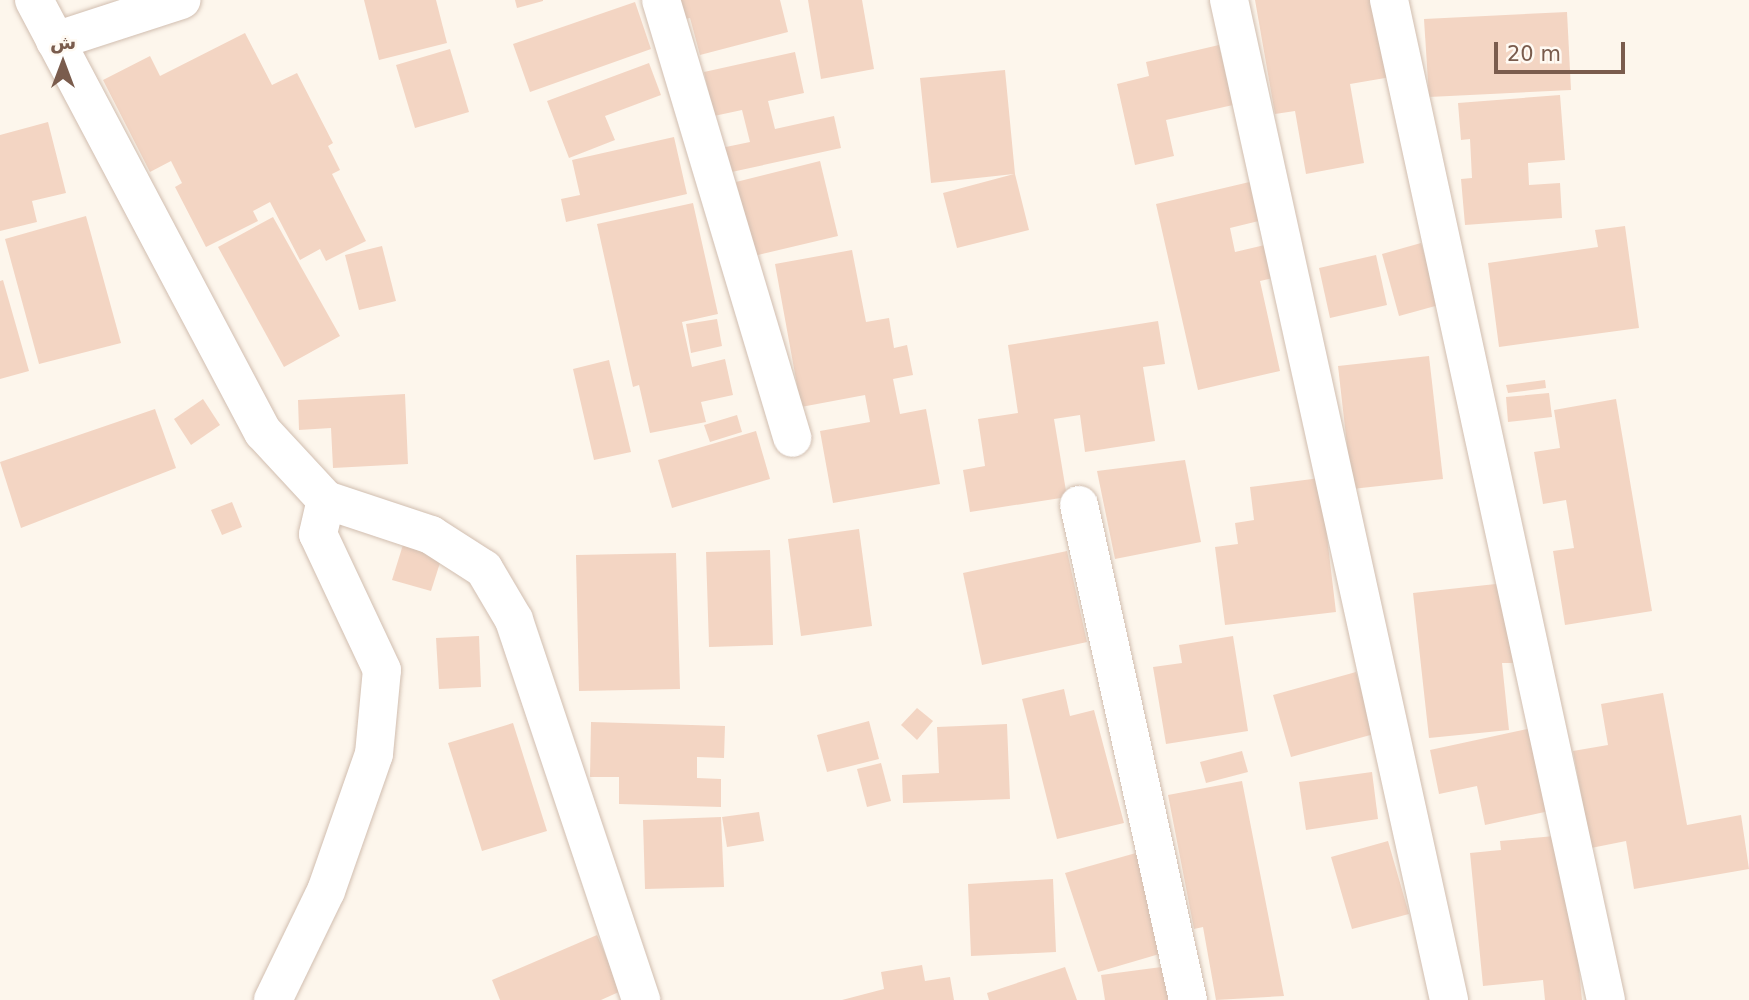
<!DOCTYPE html>
<meta charset="utf-8">
<style>
body{margin:0}
#map{position:relative;width:1749px;height:1000px;overflow:hidden;background:#fdf6ec;font-family:"DejaVu Sans",Cairo,sans-serif}
div>[style]{position:absolute}
.building>*{inset:0;background:#f3d5c3}
.roads{filter:drop-shadow(0 0 2px #d1beb0) drop-shadow(0 0 2px #d1beb0)}
.minor>*{height:38px;margin:-19px;padding:0 19px;transform-origin:19px;border-radius:19px;background:#fff}
span{translate:-50% -50%;white-space:nowrap;text-align:center;line-height:1.15;-webkit-text-stroke:5px #fffaf3;paint-order:stroke}
.north{position:absolute;left:28px;top:28px;width:70px;height:70px;-webkit-text-stroke:5px #fffaf3;paint-order:stroke;rotate:0deg;font-size:19px;font-weight:700;line-height:28px;text-align:center;color:#7a5c4d}
.north::after{content:'';display:block;margin:auto;width:24px;height:32px;background:#7a5c4d;clip-path:polygon(50% 0,100% 100%,50% 72%,0 100%)}
.scale{position:absolute;left:1494px;top:42px;width:131px;height:32px;box-sizing:border-box;border:4px solid #7a5c4d;border-top:0;padding-left:9px;font-size:21px;line-height:24px;white-space:nowrap;color:#7a5c4d;-webkit-text-stroke:5px #fffaf3;paint-order:stroke}
</style>
<div id="map">
<div class="building">
<i style="clip-path:polygon(364px 0,436px 0,447px 43px,379px 60px)"></i>
<i style="clip-path:polygon(515px 0,543px 0,543px 1px,517px 8px)"></i>
<i style="clip-path:polygon(676px 0,780px 0,788px 32px,700px 55px,690px 18px,681px 20px)"></i>
<i style="clip-path:polygon(808px 0,862px 0,874px 69px,821px 79px)"></i>
<i style="clip-path:polygon(1255px 0,1377px 0,1391px 77px,1350px 84px,1364px 163px,1306px 174px,1295px 111px,1275px 114px)"></i>
<i style="clip-path:polygon(635px 2px,651px 49px,530px 92px,513px 44px)"></i>
<i style="clip-path:polygon(1567px 12px,1571px 90px,1429px 97px,1424px 19px)"></i>
<i style="clip-path:polygon(245px 33px,272px 85px,297px 73px,333px 143px,328px 146px,340px 170px,332px 174px,366px 241px,326px 261px,320px 249px,300px 260px,270px 202px,253px 211px,258px 221px,206px 247px,175px 187px,182px 183px,171px 161px,150px 172px,103px 80px,150px 56px,160px 76px)"></i>
<i style="clip-path:polygon(1219px 45px,1233px 105px,1166px 120px,1174px 156px,1135px 165px,1117px 84px,1149px 76px,1146px 62px)"></i>
<i style="clip-path:polygon(450px 49px,469px 112px,415px 128px,396px 65px)"></i>
<i style="clip-path:polygon(795px 52px,804px 93px,768px 101px,775px 129px,834px 116px,841px 148px,727px 173px,721px 148px,750px 142px,742px 110px,714px 116px,704px 72px)"></i>
<i style="clip-path:polygon(649px 63px,661px 95px,605px 116px,615px 140px,569px 158px,547px 101px)"></i>
<i style="clip-path:polygon(1005px 70px,1015px 174px,1029px 230px,957px 248px,943px 193px,1014px 174px,931px 183px,920px 78px)"></i>
<i style="clip-path:polygon(1560px 95px,1565px 160px,1528px 163px,1529px 185px,1560px 183px,1562px 218px,1465px 225px,1461px 179px,1472px 178px,1470px 139px,1461px 140px,1458px 103px)"></i>
<i style="clip-path:polygon(48px 122px,66px 193px,32px 201px,37px 222px,0 231px,0 135px)"></i>
<i style="clip-path:polygon(674px 137px,687px 194px,566px 222px,561px 199px,580px 195px,572px 160px)"></i>
<i style="clip-path:polygon(820px 161px,838px 236px,754px 256px,736px 182px)"></i>
<i style="clip-path:polygon(1258px 180px,1267px 219px,1230px 228px,1235px 252px,1269px 244px,1277px 277px,1260px 281px,1280px 371px,1198px 390px,1156px 204px)"></i>
<i style="clip-path:polygon(693px 203px,718px 314px,682px 322px,692px 367px,725px 359px,733px 395px,701px 402px,706px 422px,650px 433px,639px 385px,633px 387px,597px 224px)"></i>
<i style="clip-path:polygon(86px 216px,121px 343px,39px 364px,5px 239px)"></i>
<i style="clip-path:polygon(273px 217px,340px 336px,284px 367px,218px 247px)"></i>
<i style="clip-path:polygon(1625px 226px,1639px 328px,1499px 347px,1488px 263px,1598px 247px,1595px 230px)"></i>
<i style="clip-path:polygon(1421px 243px,1439px 305px,1399px 316px,1382px 254px)"></i>
<i style="clip-path:polygon(382px 246px,396px 301px,359px 310px,345px 255px)"></i>
<i style="clip-path:polygon(852px 250px,866px 322px,889px 318px,894px 348px,907px 345px,913px 375px,893px 379px,900px 414px,926px 409px,940px 484px,833px 503px,820px 431px,870px 422px,865px 395px,801px 407px,775px 264px)"></i>
<i style="clip-path:polygon(1376px 255px,1387px 305px,1330px 318px,1319px 268px)"></i>
<i style="clip-path:polygon(3px 280px,29px 371px,0 379px,0 281px)"></i>
<i style="clip-path:polygon(717px 319px,722px 346px,691px 353px,686px 324px)"></i>
<i style="clip-path:polygon(1158px 321px,1165px 364px,1143px 367px,1155px 441px,1085px 452px,1080px 415px,1054px 419px,1067px 497px,970px 512px,963px 470px,985px 466px,978px 419px,1018px 413px,1008px 345px)"></i>
<i style="clip-path:polygon(1429px 356px,1443px 479px,1352px 489px,1338px 366px)"></i>
<i style="clip-path:polygon(609px 360px,631px 452px,594px 460px,573px 369px)"></i>
<i style="clip-path:polygon(1545px 380px,1546px 388px,1508px 393px,1506px 385px)"></i>
<i style="clip-path:polygon(1549px 393px,1552px 417px,1508px 422px,1506px 397px)"></i>
<i style="clip-path:polygon(405px 394px,408px 464px,333px 468px,331px 428px,299px 430px,298px 400px)"></i>
<i style="clip-path:polygon(203px 399px,220px 425px,191px 445px,174px 419px)"></i>
<i style="clip-path:polygon(1616px 399px,1652px 611px,1565px 625px,1553px 551px,1574px 548px,1566px 500px,1543px 504px,1534px 452px,1560px 448px,1554px 410px)"></i>
<i style="clip-path:polygon(155px 409px,176px 468px,21px 528px,0 462px)"></i>
<i style="clip-path:polygon(737px 415px,742px 432px,710px 442px,704px 425px)"></i>
<i style="clip-path:polygon(756px 431px,770px 479px,672px 508px,658px 460px)"></i>
<i style="clip-path:polygon(1185px 460px,1201px 542px,1115px 559px,1097px 471px)"></i>
<i style="clip-path:polygon(1320px 478px,1336px 612px,1225px 625px,1215px 547px,1238px 544px,1235px 523px,1254px 520px,1250px 487px)"></i>
<i style="clip-path:polygon(232px 502px,242px 527px,222px 535px,211px 510px)"></i>
<i style="clip-path:polygon(859px 529px,872px 626px,801px 636px,788px 539px)"></i>
<i style="clip-path:polygon(407px 532px,446px 544px,431px 591px,392px 580px)"></i>
<i style="clip-path:polygon(770px 550px,773px 645px,709px 647px,706px 552px)"></i>
<i style="clip-path:polygon(1067px 551px,1087px 642px,982px 665px,963px 573px)"></i>
<i style="clip-path:polygon(676px 553px,680px 689px,579px 691px,576px 555px)"></i>
<i style="clip-path:polygon(1505px 583px,1513px 663px,1502px 663px,1509px 730px,1429px 738px,1413px 593px)"></i>
<i style="clip-path:polygon(479px 636px,481px 687px,439px 689px,436px 638px)"></i>
<i style="clip-path:polygon(1233px 636px,1248px 731px,1166px 744px,1153px 667px,1182px 663px,1179px 645px)"></i>
<i style="clip-path:polygon(1356px 672px,1374px 734px,1291px 757px,1273px 695px)"></i>
<i style="clip-path:polygon(1064px 689px,1070px 716px,1094px 710px,1124px 823px,1057px 839px,1022px 699px)"></i>
<i style="clip-path:polygon(1663px 693px,1687px 825px,1741px 815px,1749px 869px,1634px 889px,1626px 841px,1591px 848px,1573px 751px,1608px 745px,1601px 704px)"></i>
<i style="clip-path:polygon(917px 708px,933px 721px,917px 740px,901px 725px)"></i>
<i style="clip-path:polygon(869px 721px,879px 759px,827px 772px,817px 735px)"></i>
<i style="clip-path:polygon(591px 722px,725px 726px,724px 758px,697px 757px,697px 778px,721px 779px,721px 807px,619px 804px,619px 777px,590px 777px)"></i>
<i style="clip-path:polygon(513px 723px,547px 831px,482px 851px,448px 743px)"></i>
<i style="clip-path:polygon(1007px 724px,1010px 799px,903px 803px,902px 775px,939px 773px,937px 727px)"></i>
<i style="clip-path:polygon(1537px 727px,1554px 810px,1485px 825px,1477px 786px,1439px 794px,1430px 750px)"></i>
<i style="clip-path:polygon(1242px 751px,1248px 772px,1206px 783px,1200px 762px)"></i>
<i style="clip-path:polygon(881px 763px,891px 801px,867px 807px,857px 769px)"></i>
<i style="clip-path:polygon(1372px 772px,1378px 819px,1306px 830px,1299px 782px)"></i>
<i style="clip-path:polygon(1242px 781px,1284px 996px,1216px 1000px,1203px 927px,1194px 929px,1168px 795px)"></i>
<i style="clip-path:polygon(759px 812px,764px 841px,727px 847px,722px 817px)"></i>
<i style="clip-path:polygon(721px 817px,724px 887px,645px 889px,643px 820px)"></i>
<i style="clip-path:polygon(1566px 835px,1582px 1000px,1545px 1000px,1543px 980px,1483px 986px,1470px 853px,1501px 850px,1500px 841px)"></i>
<i style="clip-path:polygon(1388px 841px,1409px 914px,1352px 929px,1331px 857px)"></i>
<i style="clip-path:polygon(1143px 851px,1173px 950px,1098px 972px,1065px 873px)"></i>
<i style="clip-path:polygon(1053px 879px,1056px 952px,971px 956px,968px 884px)"></i>
<i style="clip-path:polygon(597px 935px,621px 991px,601px 1000px,500px 1000px,492px 980px)"></i>
<i style="clip-path:polygon(922px 965px,925px 981px,950px 977px,954px 1000px,842px 1000px,884px 989px,881px 972px)"></i>
<i style="clip-path:polygon(1169px 966px,1173px 1000px,1105px 1000px,1101px 975px)"></i>
<i style="clip-path:polygon(1065px 967px,1077px 1000px,989px 1000px,987px 993px)"></i>
</div>
<div class="roads">
<div class="minor">
<i style="left:34px;top:0;width:489px;rotate:62.1deg"></i>
<i style="left:263px;top:432px;width:93px;rotate:47.2deg"></i>
<i style="left:326px;top:500px;width:111px;rotate:18.4deg"></i>
<i style="left:431px;top:535px;width:63px;rotate:32.7deg"></i>
<i style="left:484px;top:569px;width:59px;rotate:59.5deg"></i>
<i style="left:514px;top:620px;width:401px;rotate:71.5deg"></i>
<i style="left:661px;top:0;width:457px;rotate:73.3deg"></i>
<i style="left:1229px;top:0;width:1024px;rotate:77.59deg"></i>
<i style="left:1389px;top:0;width:1023px;rotate:77.76deg"></i>
<i style="left:55px;top:41px;width:133px;rotate:-18deg"></i>
<i style="left:1079px;top:505px;width:507px;rotate:77.58deg"></i>
<i style="left:273px;top:1000px;width:121px;rotate:-64.1deg"></i>
<i style="left:326px;top:891px;width:145px;rotate:-70.7deg"></i>
<i style="left:374px;top:754px;width:84px;rotate:-84.6deg"></i>
<i style="left:382px;top:670px;width:150px;rotate:-115.2deg"></i>
<i style="left:318px;top:534px;width:35px;rotate:-77deg"></i>
</div>
</div>
<div class="north">ش</div>
<div class="scale">20 m</div>
</div>
